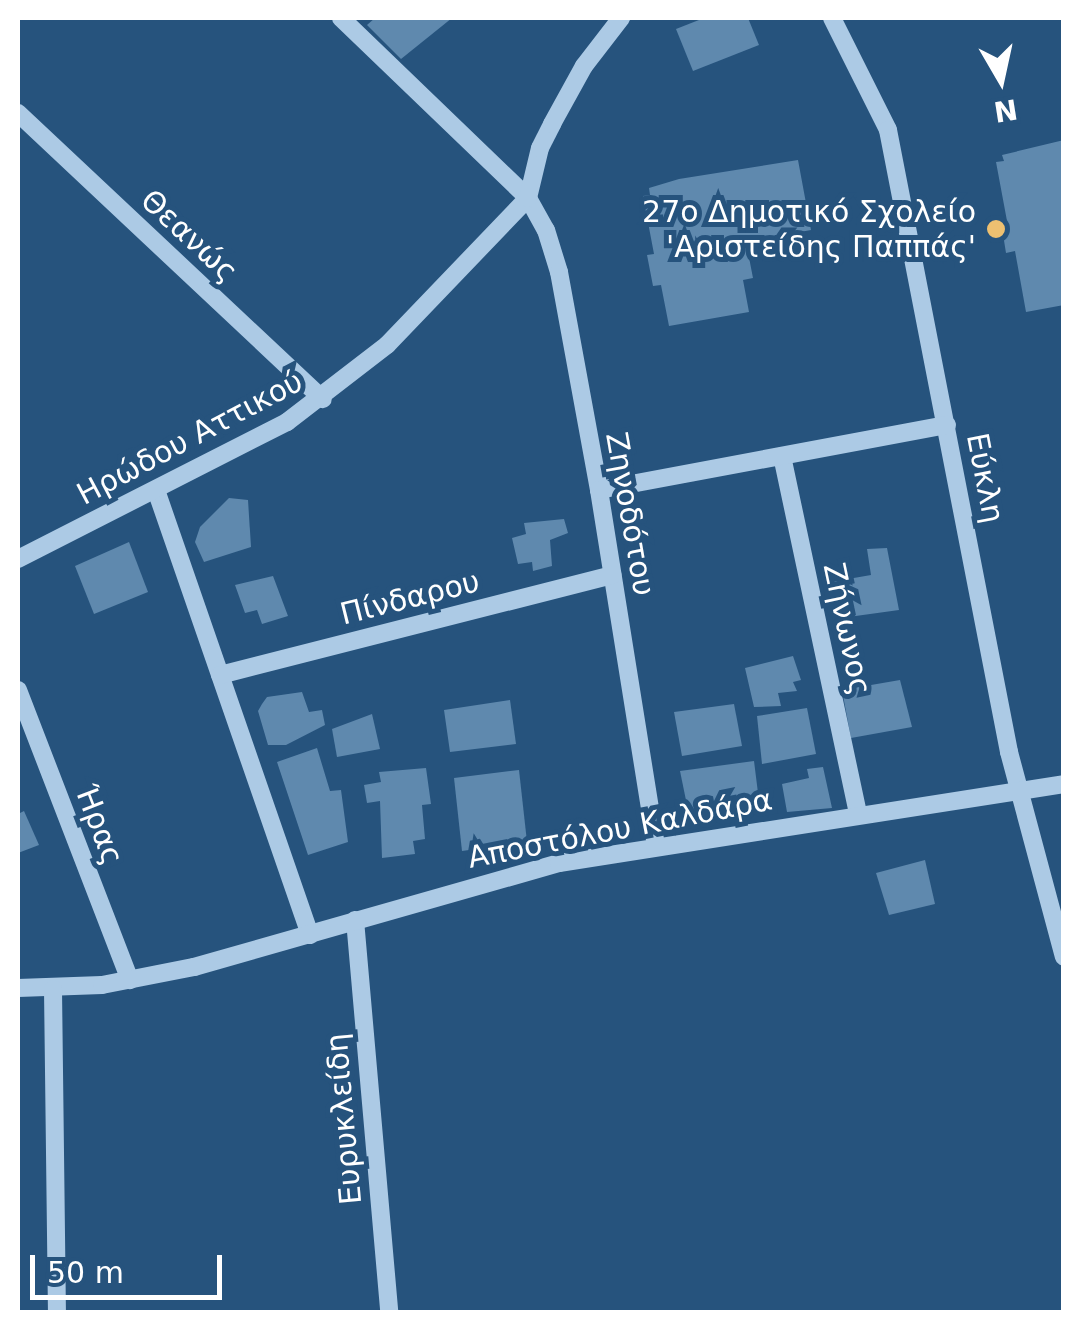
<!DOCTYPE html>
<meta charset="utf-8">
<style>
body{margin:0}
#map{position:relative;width:1081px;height:1330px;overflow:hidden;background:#26537d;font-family:"DejaVu Sans",sans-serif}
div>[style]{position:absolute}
.building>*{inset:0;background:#5f89ae}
.minor>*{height:18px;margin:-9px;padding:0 9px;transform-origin:9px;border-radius:9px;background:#accae5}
.dots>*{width:28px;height:28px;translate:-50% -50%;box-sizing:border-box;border:5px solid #26537d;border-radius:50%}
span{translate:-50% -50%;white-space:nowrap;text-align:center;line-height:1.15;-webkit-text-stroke:10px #26537d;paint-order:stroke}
.poi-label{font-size:30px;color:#fff}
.right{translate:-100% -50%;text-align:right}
.street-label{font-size:30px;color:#fff}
.frame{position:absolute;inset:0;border:20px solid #fff;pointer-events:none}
.north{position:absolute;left:951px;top:30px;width:100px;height:100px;-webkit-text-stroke:8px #26537d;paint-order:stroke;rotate:171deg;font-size:28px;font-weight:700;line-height:40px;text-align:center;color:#fff}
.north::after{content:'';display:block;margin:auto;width:35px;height:45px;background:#fff;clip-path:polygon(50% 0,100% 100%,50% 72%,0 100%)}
.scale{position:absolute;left:30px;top:1255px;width:192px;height:45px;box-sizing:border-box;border:5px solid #fff;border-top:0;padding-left:12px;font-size:30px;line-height:35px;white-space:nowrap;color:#fff;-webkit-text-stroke:8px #26537d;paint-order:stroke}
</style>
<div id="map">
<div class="building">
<i style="clip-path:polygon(375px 18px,452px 18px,401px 59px,367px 25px)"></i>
<i style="clip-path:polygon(704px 18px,748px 18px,759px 45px,693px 71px,676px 29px)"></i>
<i style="clip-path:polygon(1064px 140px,1064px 305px,1026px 312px,1015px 251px,1006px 253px,1001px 222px,1007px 221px,996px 162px,1004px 161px,1002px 155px)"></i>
<i style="clip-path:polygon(798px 160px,811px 230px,746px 242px,753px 278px,743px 280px,749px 312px,669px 326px,661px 285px,653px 286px,647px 255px,654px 254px,643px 196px,650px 195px,649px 188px,679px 179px)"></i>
<i style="clip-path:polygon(229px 498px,248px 500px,251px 547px,204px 562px,195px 542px,200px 527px)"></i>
<i style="clip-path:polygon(564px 519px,568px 533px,550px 540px,552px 566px,533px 571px,532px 562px,518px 564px,512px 538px,526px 534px,524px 523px)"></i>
<i style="clip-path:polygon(129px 542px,148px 592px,94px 614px,75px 566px)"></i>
<i style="clip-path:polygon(887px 548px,899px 610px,834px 619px,825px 583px,871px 575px,867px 549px)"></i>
<i style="clip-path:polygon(273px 576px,288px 616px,262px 624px,257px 610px,245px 613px,235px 585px)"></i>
<i style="clip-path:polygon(793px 656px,801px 680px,793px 682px,797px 691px,778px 693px,781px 706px,754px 707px,745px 668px)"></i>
<i style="clip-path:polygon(900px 680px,912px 727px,851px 738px,842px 690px)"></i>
<i style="clip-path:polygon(302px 692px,309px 712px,322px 710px,325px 725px,286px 745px,268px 745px,258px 711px,262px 704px,267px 697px)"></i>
<i style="clip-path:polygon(510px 700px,516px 744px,450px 752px,444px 710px)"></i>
<i style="clip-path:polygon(734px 704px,742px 746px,682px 756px,674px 712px)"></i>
<i style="clip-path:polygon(807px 708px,816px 754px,762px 764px,757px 716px)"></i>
<i style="clip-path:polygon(372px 714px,380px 749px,337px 757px,332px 729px)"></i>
<i style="clip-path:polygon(317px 748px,330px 791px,341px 790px,348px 842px,308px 855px,277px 762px)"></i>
<i style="clip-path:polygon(754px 761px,759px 801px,689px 815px,680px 771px)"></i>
<i style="clip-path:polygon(823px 767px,832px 808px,787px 812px,782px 784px,809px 778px,807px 769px)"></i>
<i style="clip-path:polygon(426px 768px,431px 804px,422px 805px,425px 839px,413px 841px,415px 854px,382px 858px,380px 801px,367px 803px,364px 785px,381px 782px,379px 772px)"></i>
<i style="clip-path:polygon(519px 770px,527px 842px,462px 851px,454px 778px)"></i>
<i style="clip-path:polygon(24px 811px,39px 845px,18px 853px,18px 814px)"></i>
<i style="clip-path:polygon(925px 860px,935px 904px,889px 915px,876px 873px)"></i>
</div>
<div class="minor">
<i style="left:341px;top:18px;width:260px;rotate:43.9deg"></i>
<i style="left:528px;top:198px;width:37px;rotate:61deg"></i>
<i style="left:546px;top:230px;width:44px;rotate:72.8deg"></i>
<i style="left:559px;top:272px;width:222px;rotate:79.6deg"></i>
<i style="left:599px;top:490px;width:361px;rotate:80.9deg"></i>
<i style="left:832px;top:18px;width:125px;rotate:63.4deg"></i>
<i style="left:888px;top:130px;width:634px;rotate:78.99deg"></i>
<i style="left:1009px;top:752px;width:212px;rotate:75deg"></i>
<i style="left:18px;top:113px;width:418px;rotate:43.2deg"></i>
<i style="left:782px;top:456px;width:367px;rotate:78deg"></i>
<i style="left:156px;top:490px;width:471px;rotate:70.9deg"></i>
<i style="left:599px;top:490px;width:354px;rotate:-10.6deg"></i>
<i style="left:18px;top:559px;width:302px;rotate:-27deg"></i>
<i style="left:287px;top:422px;width:126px;rotate:-37.6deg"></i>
<i style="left:387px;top:345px;width:204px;rotate:-46.2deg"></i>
<i style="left:528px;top:198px;width:51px;rotate:-76.5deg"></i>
<i style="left:540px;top:148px;width:27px;rotate:-63deg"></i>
<i style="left:552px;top:124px;width:66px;rotate:-61.1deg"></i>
<i style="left:584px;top:66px;width:61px;rotate:-52.4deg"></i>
<i style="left:220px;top:675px;width:405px;rotate:-14.3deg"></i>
<i style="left:18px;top:690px;width:311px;rotate:68.9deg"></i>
<i style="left:355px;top:920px;width:393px;rotate:85deg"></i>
<i style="left:18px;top:988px;width:84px;rotate:-2deg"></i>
<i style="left:102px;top:985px;width:94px;rotate:-11.1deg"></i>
<i style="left:194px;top:967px;width:380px;rotate:-15.9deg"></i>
<i style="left:559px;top:863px;width:511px;rotate:-8.89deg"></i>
<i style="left:53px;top:989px;width:323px;rotate:89.3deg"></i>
</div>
<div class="dots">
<i style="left:996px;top:229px;background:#edc071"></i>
</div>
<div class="poi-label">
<span class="right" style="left:976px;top:229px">27ο Δημοτικό Σχολείο<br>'Αριστείδης Παππάς'</span>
</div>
<div class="street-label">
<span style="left:189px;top:236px;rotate:43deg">Θεανώς</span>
<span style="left:190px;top:438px;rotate:-28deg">Ηρώδου Αττικού</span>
<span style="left:985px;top:478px;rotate:79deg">Εύκλη</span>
<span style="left:630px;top:514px;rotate:80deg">Ζηνοδότου</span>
<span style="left:410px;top:598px;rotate:-14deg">Πίνδαρου</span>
<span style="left:847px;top:629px;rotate:78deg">Ζήνωνος</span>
<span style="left:99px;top:825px;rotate:69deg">Ήρας</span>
<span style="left:620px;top:829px;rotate:-11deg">Αποστόλου Καλδάρα</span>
<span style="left:344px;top:1119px;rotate:-95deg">Ευρυκλείδη</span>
</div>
<div class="frame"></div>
<div class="north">N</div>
<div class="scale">50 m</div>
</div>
